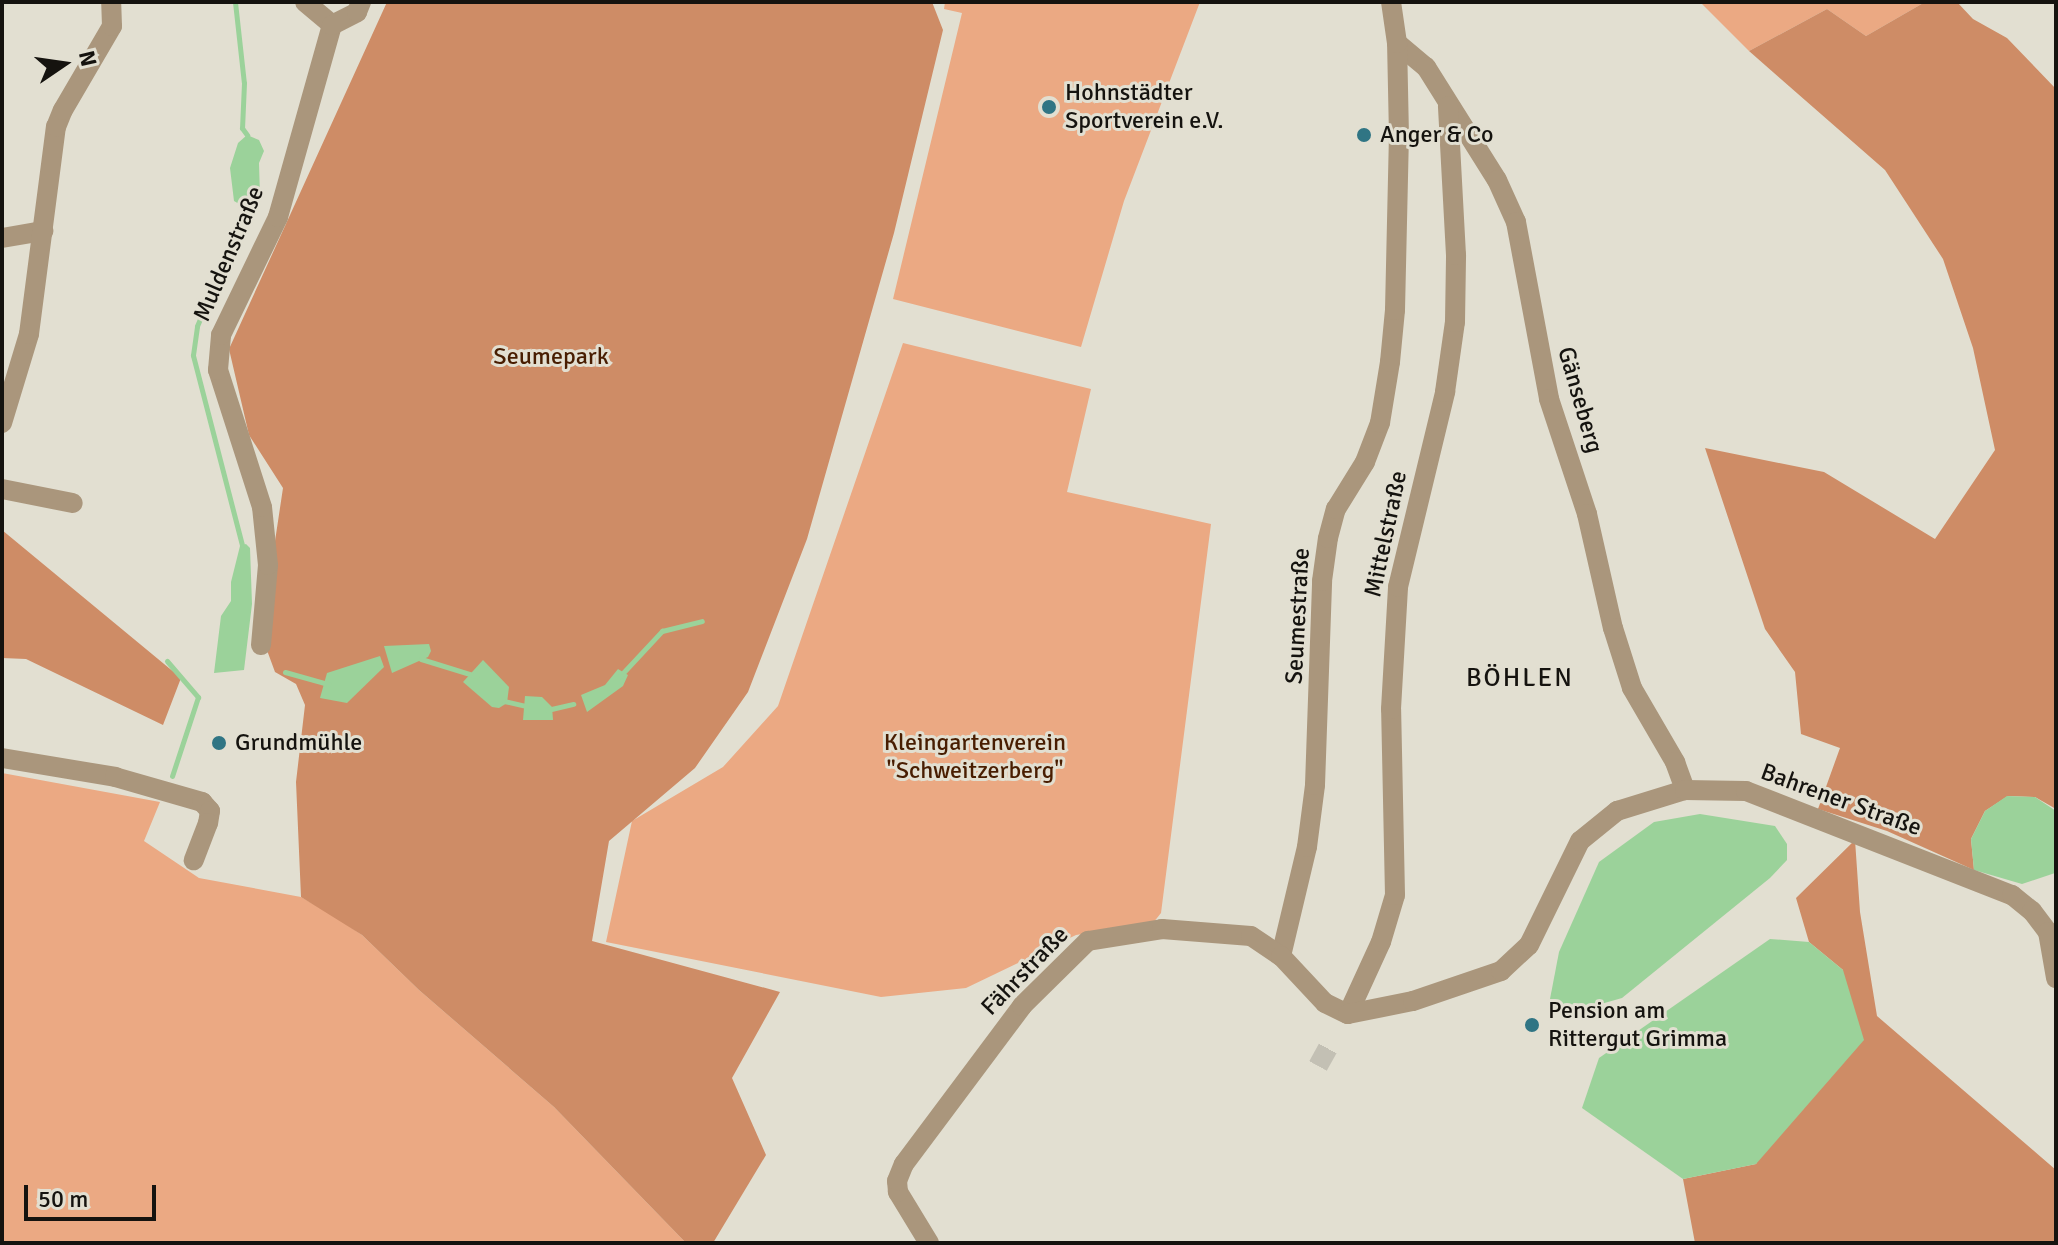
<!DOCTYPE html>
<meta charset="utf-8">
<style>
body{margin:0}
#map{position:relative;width:2058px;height:1245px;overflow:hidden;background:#e2dfd1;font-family:Signika,sans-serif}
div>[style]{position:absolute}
.green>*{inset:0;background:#eba983}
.forest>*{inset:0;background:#ce8c66}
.water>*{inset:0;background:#9bd29a}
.stream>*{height:5px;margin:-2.5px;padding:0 2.5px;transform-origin:2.5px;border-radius:2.5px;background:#9bd29a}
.street-tunnel>*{height:20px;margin-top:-10px;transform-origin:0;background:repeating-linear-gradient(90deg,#c3c0b4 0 20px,transparent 0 30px)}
.street>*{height:20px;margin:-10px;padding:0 10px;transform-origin:10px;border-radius:10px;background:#aa967c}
.dots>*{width:22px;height:22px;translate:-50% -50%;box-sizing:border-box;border:4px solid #e2dfd1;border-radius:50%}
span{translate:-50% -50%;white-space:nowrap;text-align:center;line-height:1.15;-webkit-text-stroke:6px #e2dfd1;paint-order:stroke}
.poi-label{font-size:24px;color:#15130f}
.left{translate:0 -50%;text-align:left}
.street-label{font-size:24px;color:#15130f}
.park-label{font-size:24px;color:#481d01}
.neighbourhood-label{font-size:26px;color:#15130f;letter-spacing:2px}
.frame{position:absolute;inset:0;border:4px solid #15130f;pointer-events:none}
.north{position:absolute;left:24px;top:24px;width:80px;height:80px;-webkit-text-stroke:6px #e2dfd1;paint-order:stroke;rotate:77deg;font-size:22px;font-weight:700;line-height:32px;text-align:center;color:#15130f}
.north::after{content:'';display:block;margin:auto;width:28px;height:36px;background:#15130f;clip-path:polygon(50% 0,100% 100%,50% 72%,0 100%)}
.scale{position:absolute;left:24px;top:1185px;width:132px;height:36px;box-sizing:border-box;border:4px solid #15130f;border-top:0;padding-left:10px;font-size:24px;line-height:28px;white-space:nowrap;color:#15130f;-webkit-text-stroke:6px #e2dfd1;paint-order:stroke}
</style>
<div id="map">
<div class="green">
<i style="clip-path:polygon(945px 2px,1200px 2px,1124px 201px,1081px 347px,893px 299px,962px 13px,944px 9px)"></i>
<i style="clip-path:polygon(1700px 2px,1925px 2px,1866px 36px,1827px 9px,1749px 51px)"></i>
<i style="clip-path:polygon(903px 343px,1091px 389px,1067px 492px,1211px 524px,1161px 913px,1153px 923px,1076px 935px,966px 988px,881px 997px,606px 942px,632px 821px,723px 767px,778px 706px)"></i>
<i style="clip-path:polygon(2px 773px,160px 802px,144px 841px,199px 878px,301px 897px,334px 916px,362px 935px,419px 990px,554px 1107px,686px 1243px,2px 1243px)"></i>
</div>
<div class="forest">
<i style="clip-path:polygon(387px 2px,932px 2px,943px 30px,894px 233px,807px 539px,748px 692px,695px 768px,609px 841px,592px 941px,780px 992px,732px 1078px,766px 1155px,713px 1243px,686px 1243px,554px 1107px,419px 990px,362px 935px,301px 897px,296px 782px,305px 705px,296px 684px,275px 672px,261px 634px,283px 488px,249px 435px,229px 349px)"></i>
<i style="clip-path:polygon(1925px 2px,1957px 2px,1973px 19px,2007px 38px,2056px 89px,2056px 809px,2035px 797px,2008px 796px,1985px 811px,1971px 839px,1974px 870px,1887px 831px,1818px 809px,1840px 748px,1801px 734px,1795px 672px,1765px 629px,1705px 448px,1824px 472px,1935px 539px,1995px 450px,1973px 348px,1943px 259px,1885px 170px,1749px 51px,1827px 9px,1866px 36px)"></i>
<i style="clip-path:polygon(2px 530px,181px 678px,163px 725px,26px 659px,2px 658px)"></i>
<i style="clip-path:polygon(1855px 840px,1860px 912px,1877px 1016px,2056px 1170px,2056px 1243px,1695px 1243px,1683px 1179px,1756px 1164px,1843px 970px,1809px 942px,1796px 898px)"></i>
</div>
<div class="water">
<i style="clip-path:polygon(247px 135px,259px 140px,264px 151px,259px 163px,260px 196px,246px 208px,234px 201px,230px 168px,238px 143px)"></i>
<i style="clip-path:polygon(246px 544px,250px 548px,252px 604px,244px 670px,214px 673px,221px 616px,231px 601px,231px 582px,240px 546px)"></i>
<i style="clip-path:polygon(429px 644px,431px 651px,428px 657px,392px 673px,384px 646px)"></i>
<i style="clip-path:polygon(380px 656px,384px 667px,347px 703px,320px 698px,327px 673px)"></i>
<i style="clip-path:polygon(483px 660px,509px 687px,507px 703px,499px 708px,492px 707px,463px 682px)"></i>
<i style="clip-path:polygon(618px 669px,628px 675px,623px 686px,587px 712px,581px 695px,605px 685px)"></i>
<i style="clip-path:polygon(525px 696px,542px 697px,552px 707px,553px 720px,523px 720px)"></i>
<i style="clip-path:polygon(2007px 796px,2035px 797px,2056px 811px,2055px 873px,2022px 884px,1974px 870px,1971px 839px,1985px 811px)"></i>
<i style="clip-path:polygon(1700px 814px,1775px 826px,1787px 844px,1787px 860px,1770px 878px,1622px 998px,1573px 1012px,1550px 999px,1559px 952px,1599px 862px,1654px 822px)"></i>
<i style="clip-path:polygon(1770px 939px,1809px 942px,1843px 970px,1864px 1040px,1756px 1164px,1683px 1179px,1582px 1108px,1599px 1058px)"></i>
</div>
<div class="stream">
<i style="left:235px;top:2px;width:81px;rotate:83.7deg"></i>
<i style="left:244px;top:83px;width:45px;rotate:92.5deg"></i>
<i style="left:242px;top:128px;width:9px;rotate:54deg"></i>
<i style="left:242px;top:545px;width:196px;rotate:-104.5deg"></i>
<i style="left:193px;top:355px;width:29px;rotate:-82deg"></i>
<i style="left:197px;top:326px;width:128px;rotate:-67.4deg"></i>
<i style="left:421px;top:659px;width:58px;rotate:17.2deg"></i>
<i style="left:167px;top:661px;width:48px;rotate:49.3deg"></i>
<i style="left:198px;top:697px;width:83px;rotate:108.2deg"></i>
<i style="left:285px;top:672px;width:45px;rotate:15.6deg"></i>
<i style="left:620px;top:676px;width:62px;rotate:-47deg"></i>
<i style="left:662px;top:631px;width:41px;rotate:-14deg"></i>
<i style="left:504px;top:701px;width:23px;rotate:13deg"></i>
<i style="left:547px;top:710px;width:27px;rotate:-13deg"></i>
</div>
<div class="street-tunnel">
<i style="left:1318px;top:1066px;width:21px;rotate:-61deg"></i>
</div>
<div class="street">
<i style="left:305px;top:2px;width:35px;rotate:40deg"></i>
<i style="left:1397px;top:43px;width:38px;rotate:40deg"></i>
<i style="left:1426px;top:67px;width:133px;rotate:57.9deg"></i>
<i style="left:1497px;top:180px;width:46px;rotate:65.7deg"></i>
<i style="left:1516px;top:222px;width:180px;rotate:79.4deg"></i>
<i style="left:1549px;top:399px;width:121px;rotate:71.7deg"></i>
<i style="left:1587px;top:514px;width:117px;rotate:77.2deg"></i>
<i style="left:1613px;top:628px;width:63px;rotate:72.4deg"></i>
<i style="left:1632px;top:688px;width:86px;rotate:59.8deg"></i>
<i style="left:1675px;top:762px;width:30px;rotate:70deg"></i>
<i style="left:2px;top:238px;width:42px;rotate:-9.7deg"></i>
<i style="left:2px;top:423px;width:93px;rotate:-73.1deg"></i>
<i style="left:29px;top:334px;width:209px;rotate:-82.6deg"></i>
<i style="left:56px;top:127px;width:18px;rotate:-68deg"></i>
<i style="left:63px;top:110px;width:97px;rotate:-59.7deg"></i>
<i style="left:112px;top:26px;width:24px;rotate:-92deg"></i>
<i style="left:2px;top:489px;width:72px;rotate:11.2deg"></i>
<i style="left:261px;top:645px;width:80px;rotate:-85deg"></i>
<i style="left:268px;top:565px;width:58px;rotate:-95.9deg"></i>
<i style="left:262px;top:507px;width:144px;rotate:-107.8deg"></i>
<i style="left:218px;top:370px;width:35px;rotate:-85deg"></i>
<i style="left:221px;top:335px;width:131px;rotate:-64.2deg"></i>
<i style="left:278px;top:217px;width:199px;rotate:-74.3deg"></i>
<i style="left:332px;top:25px;width:28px;rotate:-27deg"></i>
<i style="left:357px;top:12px;width:11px;rotate:-68deg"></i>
<i style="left:2px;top:758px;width:115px;rotate:9.5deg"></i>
<i style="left:115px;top:777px;width:91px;rotate:16deg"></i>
<i style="left:202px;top:802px;width:12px;rotate:48deg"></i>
<i style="left:210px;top:811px;width:12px;rotate:99deg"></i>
<i style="left:208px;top:823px;width:40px;rotate:111deg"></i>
<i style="left:1281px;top:956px;width:112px;rotate:-76.6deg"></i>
<i style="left:1307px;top:847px;width:63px;rotate:-82.6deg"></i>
<i style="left:1315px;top:785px;width:204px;rotate:-88deg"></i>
<i style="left:1322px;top:581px;width:43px;rotate:-82.1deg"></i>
<i style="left:1328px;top:538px;width:30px;rotate:-75deg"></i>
<i style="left:1336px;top:509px;width:55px;rotate:-58.3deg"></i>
<i style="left:1365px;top:462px;width:42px;rotate:-69deg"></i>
<i style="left:1380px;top:423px;width:62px;rotate:-80.7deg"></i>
<i style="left:1390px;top:362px;width:52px;rotate:-84.5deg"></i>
<i style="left:1395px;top:310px;width:174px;rotate:-88.7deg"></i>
<i style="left:1399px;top:136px;width:93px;rotate:-91.2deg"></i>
<i style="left:1397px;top:43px;width:41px;rotate:-98.3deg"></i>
<i style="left:1348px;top:1014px;width:79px;rotate:-65.4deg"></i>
<i style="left:1381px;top:942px;width:49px;rotate:-73.4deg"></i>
<i style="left:1395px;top:895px;width:186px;rotate:-91.2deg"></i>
<i style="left:1391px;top:709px;width:122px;rotate:-86.7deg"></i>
<i style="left:1398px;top:587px;width:201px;rotate:-76.4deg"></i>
<i style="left:1445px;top:392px;width:71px;rotate:-81.9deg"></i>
<i style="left:1455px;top:322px;width:67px;rotate:-89.1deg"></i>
<i style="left:1456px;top:255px;width:149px;rotate:-93.1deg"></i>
<i style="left:929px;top:1243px;width:60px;rotate:-121.3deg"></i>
<i style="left:898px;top:1192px;width:11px;rotate:-95deg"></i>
<i style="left:897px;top:1181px;width:18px;rotate:-68deg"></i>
<i style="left:904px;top:1164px;width:197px;rotate:-53.2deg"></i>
<i style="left:1022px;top:1006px;width:93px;rotate:-44.6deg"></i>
<i style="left:1088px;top:941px;width:75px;rotate:-9.2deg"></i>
<i style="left:1162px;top:929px;width:89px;rotate:4.5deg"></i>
<i style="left:1251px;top:936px;width:36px;rotate:34deg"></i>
<i style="left:1281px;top:956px;width:64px;rotate:46.9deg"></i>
<i style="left:1325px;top:1003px;width:25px;rotate:26deg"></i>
<i style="left:1348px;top:1014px;width:66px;rotate:-11.3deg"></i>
<i style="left:1413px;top:1001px;width:93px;rotate:-18.8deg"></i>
<i style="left:1501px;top:971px;width:38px;rotate:-43deg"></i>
<i style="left:1529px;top:945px;width:116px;rotate:-63.9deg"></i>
<i style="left:1580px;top:841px;width:48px;rotate:-39deg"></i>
<i style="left:1617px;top:811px;width:71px;rotate:-17.2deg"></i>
<i style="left:1685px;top:790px;width:61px;rotate:0.9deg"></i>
<i style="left:1746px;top:791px;width:286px;rotate:21.4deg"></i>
<i style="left:2012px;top:895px;width:26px;rotate:39deg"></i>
<i style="left:2032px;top:911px;width:26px;rotate:53deg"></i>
<i style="left:2048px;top:932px;width:47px;rotate:80.1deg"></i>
</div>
<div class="dots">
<i style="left:1049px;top:107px;background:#307584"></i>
<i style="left:1364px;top:135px;background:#307584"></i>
<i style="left:219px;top:743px;background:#307584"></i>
<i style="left:1532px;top:1025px;background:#307584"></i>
</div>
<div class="poi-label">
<span class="left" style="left:1065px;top:107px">Hohnstädter<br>Sportverein e.V.</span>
<span class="left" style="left:1380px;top:135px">Anger &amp; Co</span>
<span class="left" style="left:235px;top:743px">Grundmühle</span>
<span class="left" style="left:1548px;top:1025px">Pension am<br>Rittergut Grimma</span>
</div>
<div class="street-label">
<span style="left:229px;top:254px;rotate:-67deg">Muldenstraße</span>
<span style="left:1580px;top:400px;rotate:74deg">Gänseberg</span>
<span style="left:1386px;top:534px;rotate:-78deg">Mittelstraße</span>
<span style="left:1298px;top:616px;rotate:-87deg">Seumestraße</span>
<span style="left:1841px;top:800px;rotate:20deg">Bahrener Straße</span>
<span style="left:1025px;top:971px;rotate:-46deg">Fährstraße</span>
</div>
<div class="park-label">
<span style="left:551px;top:357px">Seumepark</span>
<span style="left:975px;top:757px">Kleingartenverein<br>"Schweitzerberg"</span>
</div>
<div class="neighbourhood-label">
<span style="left:1520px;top:679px">BÖHLEN</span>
</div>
<div class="frame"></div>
<div class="north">N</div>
<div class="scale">50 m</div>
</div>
